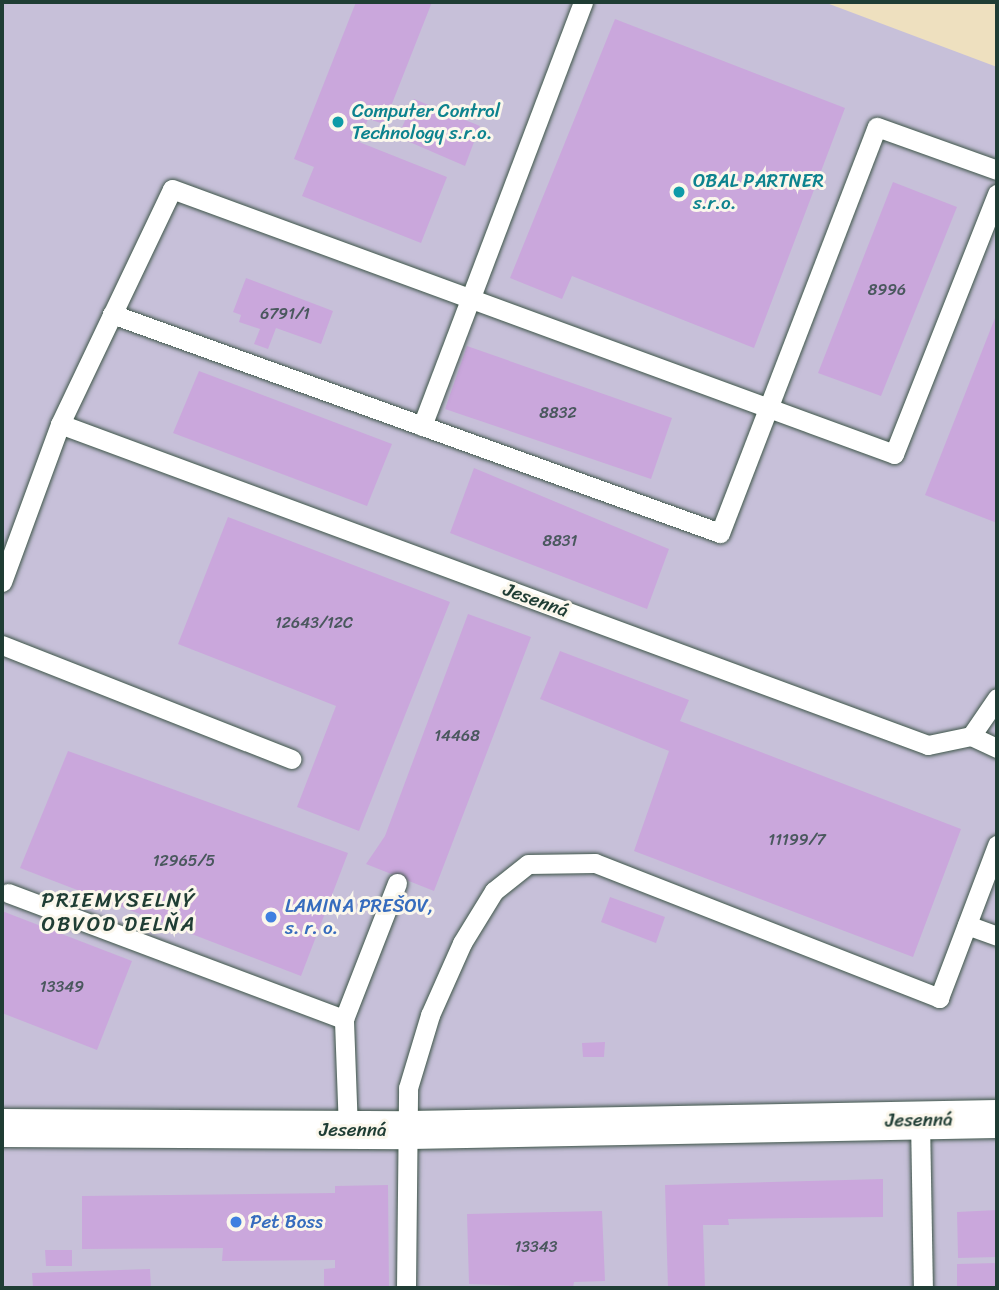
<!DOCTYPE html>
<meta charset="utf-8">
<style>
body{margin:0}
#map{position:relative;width:999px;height:1290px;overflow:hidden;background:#eee0bf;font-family:Sriracha,sans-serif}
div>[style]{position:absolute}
.industrial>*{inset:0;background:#c7c0d9}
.building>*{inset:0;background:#caa7dc}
.roads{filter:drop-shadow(0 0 2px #3e5549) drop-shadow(0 0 2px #3e5549)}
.service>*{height:19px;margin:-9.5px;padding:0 9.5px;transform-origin:9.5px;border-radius:9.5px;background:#fff}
.minor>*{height:38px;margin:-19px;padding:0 19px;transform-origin:19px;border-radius:19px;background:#fff}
.dots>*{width:19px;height:19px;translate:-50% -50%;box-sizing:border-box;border:4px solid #fbf7ec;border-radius:50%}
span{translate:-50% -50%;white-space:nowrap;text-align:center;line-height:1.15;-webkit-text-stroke:6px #fbf7ec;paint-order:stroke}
.number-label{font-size:16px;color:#4a585e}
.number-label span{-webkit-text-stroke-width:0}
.culture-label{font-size:19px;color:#0d838f}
.left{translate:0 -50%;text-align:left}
.street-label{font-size:19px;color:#1f3d34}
.shop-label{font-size:19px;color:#366cbe}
.neighbourhood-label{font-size:21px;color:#1f3d34;letter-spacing:2px}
.frame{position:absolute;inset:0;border:4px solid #1f3d34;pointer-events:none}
</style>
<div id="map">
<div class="industrial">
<i style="clip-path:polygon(2px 2px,824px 2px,997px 67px,997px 1288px,2px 1288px)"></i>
</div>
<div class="building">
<i style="clip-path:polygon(356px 2px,432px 2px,384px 124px,368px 119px,359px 142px,447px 177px,421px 243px,302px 196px,314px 167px,294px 159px)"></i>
<i style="clip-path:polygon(615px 19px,845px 108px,754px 348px,572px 276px,562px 299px,510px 278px)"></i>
<i style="clip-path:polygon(414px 99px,480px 126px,465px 166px,398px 137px)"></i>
<i style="clip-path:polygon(893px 182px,957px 207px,881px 396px,818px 373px)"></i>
<i style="clip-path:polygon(246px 278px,333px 311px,321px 344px,276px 328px,268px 349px,254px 344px,260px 329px,239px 322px,241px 315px,233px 312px)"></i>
<i style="clip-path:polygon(997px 313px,997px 523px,925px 495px)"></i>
<i style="clip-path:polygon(467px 346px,672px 418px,651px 479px,445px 409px)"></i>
<i style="clip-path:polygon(199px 371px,392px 444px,367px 506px,173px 433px)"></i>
<i style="clip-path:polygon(474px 468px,669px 549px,647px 609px,450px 533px)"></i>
<i style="clip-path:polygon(228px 517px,450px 602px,359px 831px,297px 807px,336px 706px,178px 644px)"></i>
<i style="clip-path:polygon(468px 614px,531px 637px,434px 891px,366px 864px,385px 836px)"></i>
<i style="clip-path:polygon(560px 651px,689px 700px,680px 721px,961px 829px,913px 957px,634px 851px,669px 751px,540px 699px)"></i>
<i style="clip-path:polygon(68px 751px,348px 853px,301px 976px,20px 868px)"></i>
<i style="clip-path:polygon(610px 897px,665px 917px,656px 943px,601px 922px)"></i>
<i style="clip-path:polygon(2px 911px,132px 961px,97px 1050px,2px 1013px)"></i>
<i style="clip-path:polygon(605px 1042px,604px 1057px,583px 1057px,582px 1043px)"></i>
<i style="clip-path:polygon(883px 1179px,883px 1217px,728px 1219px,729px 1225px,703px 1225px,705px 1288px,668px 1288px,665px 1185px)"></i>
<i style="clip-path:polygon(388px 1185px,389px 1288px,324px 1288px,324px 1269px,335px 1268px,335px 1260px,222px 1261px,223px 1248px,82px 1249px,82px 1196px,335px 1193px,335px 1186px)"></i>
<i style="clip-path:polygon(997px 1210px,997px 1257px,958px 1258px,957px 1212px)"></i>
<i style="clip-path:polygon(602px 1211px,605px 1281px,574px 1282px,573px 1288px,469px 1284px,467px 1214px)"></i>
<i style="clip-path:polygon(45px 1250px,72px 1250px,72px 1266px,46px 1266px)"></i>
<i style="clip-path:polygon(997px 1263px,997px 1288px,957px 1288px,957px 1264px)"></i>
<i style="clip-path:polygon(150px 1269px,151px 1288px,33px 1288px,32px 1273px)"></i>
</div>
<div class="roads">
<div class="service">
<i style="left:112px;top:314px;width:646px;rotate:19.81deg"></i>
<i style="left:720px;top:533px;width:435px;rotate:-68.9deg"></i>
<i style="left:877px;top:127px;width:127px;rotate:19.7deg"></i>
<i style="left:60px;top:424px;width:925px;rotate:20.3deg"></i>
<i style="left:928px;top:745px;width:44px;rotate:-11.8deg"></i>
<i style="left:971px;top:736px;width:46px;rotate:-55.6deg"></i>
<i style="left:422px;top:426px;width:454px;rotate:-69.2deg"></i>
<i style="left:2px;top:582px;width:168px;rotate:-69.8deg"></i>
<i style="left:60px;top:424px;width:260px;rotate:-64.5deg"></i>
<i style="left:172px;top:189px;width:769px;rotate:20.15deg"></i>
<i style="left:894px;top:454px;width:280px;rotate:-68.4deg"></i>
<i style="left:2px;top:645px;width:311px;rotate:21.5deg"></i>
<i style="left:971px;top:736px;width:29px;rotate:25deg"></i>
<i style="left:8px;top:893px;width:359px;rotate:20.6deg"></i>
<i style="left:967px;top:925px;width:32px;rotate:20deg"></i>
<i style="left:920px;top:1120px;width:168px;rotate:89deg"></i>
<i style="left:348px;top:1130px;width:111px;rotate:-92.1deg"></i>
<i style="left:344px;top:1019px;width:146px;rotate:-68.7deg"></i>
<i style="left:406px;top:1288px;width:200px;rotate:-89.4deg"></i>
<i style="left:408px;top:1088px;width:76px;rotate:-73.2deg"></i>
<i style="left:430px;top:1015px;width:79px;rotate:-66deg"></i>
<i style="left:462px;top:943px;width:61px;rotate:-58.4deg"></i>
<i style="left:494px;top:891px;width:43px;rotate:-38.5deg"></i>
<i style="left:528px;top:864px;width:67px;rotate:-0.9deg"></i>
<i style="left:595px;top:863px;width:370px;rotate:21.4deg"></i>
<i style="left:939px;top:998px;width:164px;rotate:-69.2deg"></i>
</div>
<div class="minor">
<i style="left:2px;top:1128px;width:408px;rotate:0.3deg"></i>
<i style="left:410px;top:1130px;width:587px;rotate:-1.07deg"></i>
</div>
</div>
<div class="dots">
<i style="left:338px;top:122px;background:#0f9aa8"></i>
<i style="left:679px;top:192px;background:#0f9aa8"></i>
<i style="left:271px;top:917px;background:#3f7fe0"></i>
<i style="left:236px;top:1222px;background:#3f7fe0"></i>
</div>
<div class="number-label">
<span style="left:887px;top:290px">8996</span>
<span style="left:285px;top:314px">6791/1</span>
<span style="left:558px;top:413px">8832</span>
<span style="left:560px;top:541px">8831</span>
<span style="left:314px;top:623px">12643/12C</span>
<span style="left:457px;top:736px">14468</span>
<span style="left:797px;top:840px">11199/7</span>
<span style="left:184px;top:861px">12965/5</span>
<span style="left:62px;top:987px">13349</span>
<span style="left:536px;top:1247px">13343</span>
</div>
<div class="culture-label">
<span class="left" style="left:352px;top:122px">Computer Control<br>Technology s.r.o.</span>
<span class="left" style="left:693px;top:192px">OBAL PARTNER<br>s.r.o.</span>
</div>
<div class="street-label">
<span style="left:536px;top:600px;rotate:20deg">Jesenná</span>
<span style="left:919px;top:1120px;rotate:-1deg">Jesenná</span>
<span style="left:353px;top:1130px">Jesenná</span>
</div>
<div class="shop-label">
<span class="left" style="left:285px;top:917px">LAMINA PREŠOV,<br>s. r. o.</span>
<span class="left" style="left:250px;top:1222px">Pet Boss</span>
</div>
<div class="neighbourhood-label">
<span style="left:119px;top:912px">PRIEMYSELNÝ<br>OBVOD DELŇA</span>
</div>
<div class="frame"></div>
</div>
